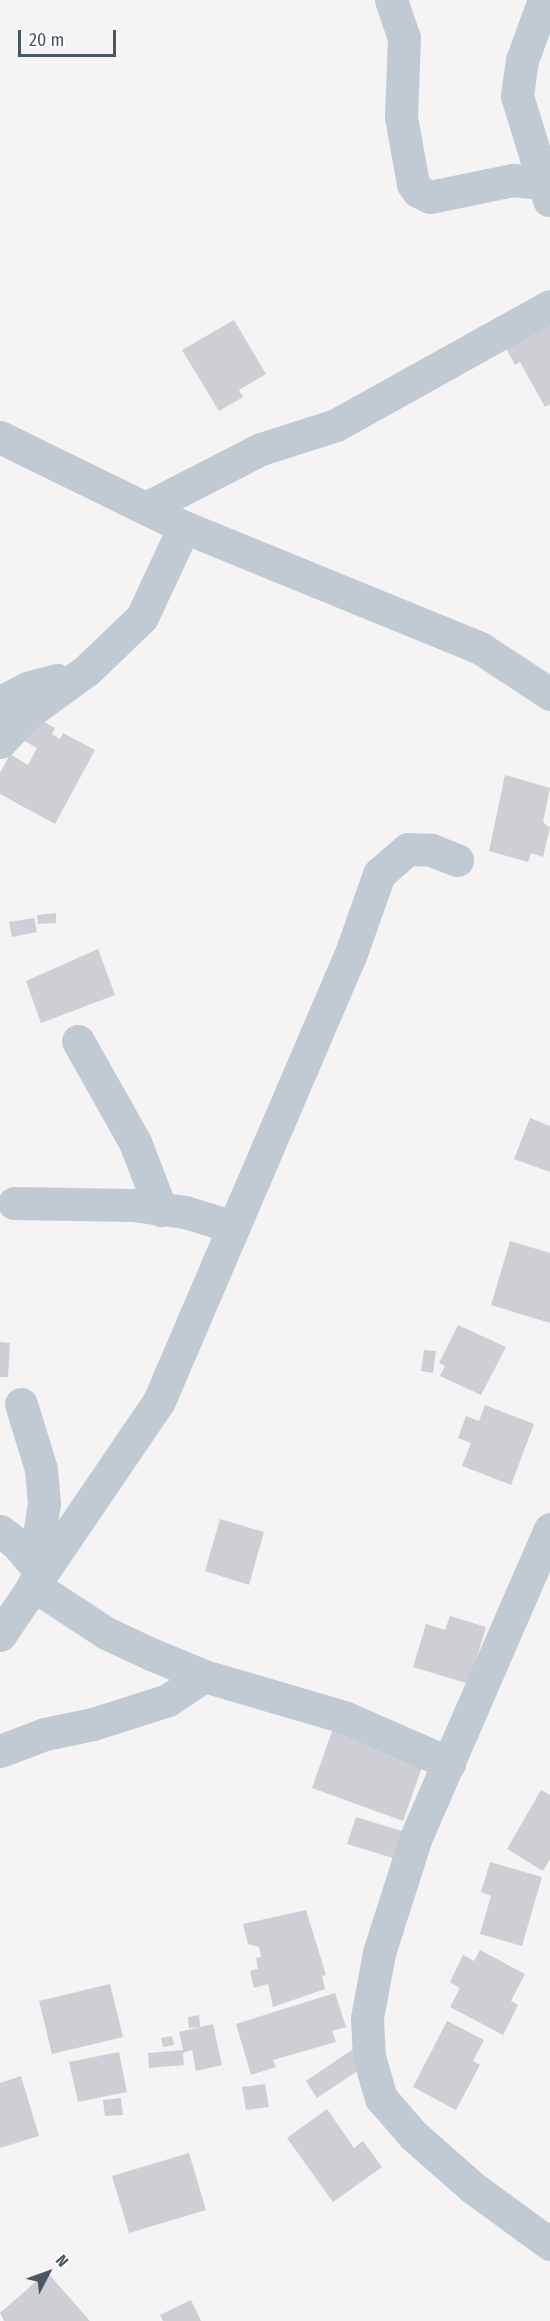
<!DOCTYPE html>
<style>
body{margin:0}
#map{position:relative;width:550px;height:2321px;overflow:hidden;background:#f5f3f3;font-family:"Fira Sans Condensed",sans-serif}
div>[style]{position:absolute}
.building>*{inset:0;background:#cdcfd5}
.minor>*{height:33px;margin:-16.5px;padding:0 16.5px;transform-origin:16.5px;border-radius:16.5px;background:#c1cad2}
span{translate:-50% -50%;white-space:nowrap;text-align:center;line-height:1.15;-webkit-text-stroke:4.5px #fff;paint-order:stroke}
.north{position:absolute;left:18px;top:2243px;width:60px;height:60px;-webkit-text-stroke:4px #fff;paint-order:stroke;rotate:49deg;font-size:16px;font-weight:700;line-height:24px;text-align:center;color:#4a5661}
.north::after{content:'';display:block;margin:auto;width:21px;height:27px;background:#4a5661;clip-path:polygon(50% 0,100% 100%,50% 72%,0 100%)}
.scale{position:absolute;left:18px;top:30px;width:98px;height:27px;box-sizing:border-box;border:3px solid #4a5661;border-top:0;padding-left:8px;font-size:18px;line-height:21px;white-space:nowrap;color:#4a5661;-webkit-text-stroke:4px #fff;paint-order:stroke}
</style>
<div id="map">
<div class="building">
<i style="clip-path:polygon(550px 316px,550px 404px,545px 407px,520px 362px,515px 365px,504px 345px)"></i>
<i style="clip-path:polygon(234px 320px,266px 374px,239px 390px,243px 397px,219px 411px,182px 350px)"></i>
<i style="clip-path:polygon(31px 715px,55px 728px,52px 734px,60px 739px,63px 733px,95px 750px,55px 824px,0 794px,0 773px,10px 754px,28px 765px,37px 748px,19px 738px)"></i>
<i style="clip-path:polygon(505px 775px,550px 788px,543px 822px,550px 828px,543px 857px,531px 853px,528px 862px,489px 851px)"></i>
<i style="clip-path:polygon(56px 913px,56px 923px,38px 924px,37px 915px)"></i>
<i style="clip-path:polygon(34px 918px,37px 932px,12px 937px,9px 922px)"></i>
<i style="clip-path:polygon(98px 949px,115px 995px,41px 1023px,26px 981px)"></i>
<i style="clip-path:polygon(530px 1118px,550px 1126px,550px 1172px,514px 1159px)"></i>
<i style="clip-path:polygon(510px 1241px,550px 1253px,550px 1323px,491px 1305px)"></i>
<i style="clip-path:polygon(458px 1325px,506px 1347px,481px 1395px,440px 1376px,445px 1366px,439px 1363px)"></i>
<i style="clip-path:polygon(0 1342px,10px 1343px,8px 1377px,0 1377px)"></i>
<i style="clip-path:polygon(424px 1350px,436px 1351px,433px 1373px,421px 1371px)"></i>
<i style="clip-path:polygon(485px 1405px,534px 1424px,511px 1485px,462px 1466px,471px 1443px,458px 1438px,466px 1416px,479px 1421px)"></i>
<i style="clip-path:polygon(220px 1519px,264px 1532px,249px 1585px,205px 1571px)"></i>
<i style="clip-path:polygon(450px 1616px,486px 1627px,469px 1684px,413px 1667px,426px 1624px,445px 1630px)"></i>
<i style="clip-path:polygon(336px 1720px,427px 1753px,403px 1821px,312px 1788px)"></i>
<i style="clip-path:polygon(541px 1790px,550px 1795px,550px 1859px,543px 1871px,507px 1849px)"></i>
<i style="clip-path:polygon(356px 1817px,415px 1835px,406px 1862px,347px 1844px)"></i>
<i style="clip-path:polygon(490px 1862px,542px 1877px,522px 1946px,480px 1934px,491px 1896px,481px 1892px)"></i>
<i style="clip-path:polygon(306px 1910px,326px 1975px,322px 1976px,325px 1989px,273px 2007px,268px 1984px,254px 1988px,250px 1971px,258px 1969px,256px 1958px,261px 1957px,259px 1947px,248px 1944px,243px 1924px)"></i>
<i style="clip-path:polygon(480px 1950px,525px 1974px,511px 2001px,518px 2005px,503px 2035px,450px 2007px,460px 1988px,450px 1982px,463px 1955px,474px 1961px)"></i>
<i style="clip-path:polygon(110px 1984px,123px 2037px,52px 2054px,39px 2001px)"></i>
<i style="clip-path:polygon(335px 1993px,346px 2027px,332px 2031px,336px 2042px,273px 2060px,276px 2067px,251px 2075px,236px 2024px)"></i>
<i style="clip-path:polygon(199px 2015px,200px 2027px,189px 2028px,188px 2017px)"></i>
<i style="clip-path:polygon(447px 2021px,484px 2040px,473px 2061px,480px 2065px,456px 2110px,413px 2087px)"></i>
<i style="clip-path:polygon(213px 2024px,222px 2065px,196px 2071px,192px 2050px,183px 2053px,184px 2065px,149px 2068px,148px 2053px,183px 2050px,179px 2032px)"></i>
<i style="clip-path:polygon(172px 2036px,174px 2045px,163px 2047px,161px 2038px)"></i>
<i style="clip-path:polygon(356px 2047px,368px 2064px,317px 2098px,306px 2081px)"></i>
<i style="clip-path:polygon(119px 2052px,127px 2092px,78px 2102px,69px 2062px)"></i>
<i style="clip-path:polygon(21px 2076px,39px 2136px,0 2148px,0 2083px)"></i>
<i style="clip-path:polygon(265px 2084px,269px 2107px,246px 2110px,242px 2087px)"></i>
<i style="clip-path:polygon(121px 2098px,123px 2115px,105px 2116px,103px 2100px)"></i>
<i style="clip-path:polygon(327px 2109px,354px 2148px,363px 2141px,382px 2167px,333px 2202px,287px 2138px)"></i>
<i style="clip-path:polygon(189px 2153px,206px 2210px,129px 2233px,112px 2176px)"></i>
<i style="clip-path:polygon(47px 2272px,90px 2321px,4px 2321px,0 2313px)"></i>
<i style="clip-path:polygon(191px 2300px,201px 2321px,163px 2321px,160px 2315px)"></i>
</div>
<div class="minor">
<i style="left:391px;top:0;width:40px;rotate:71.1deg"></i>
<i style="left:404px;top:38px;width:79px;rotate:92.2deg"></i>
<i style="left:401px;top:117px;width:68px;rotate:79.8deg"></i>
<i style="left:413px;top:184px;width:9px;rotate:54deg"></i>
<i style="left:418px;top:191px;width:13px;rotate:27deg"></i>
<i style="left:430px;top:197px;width:85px;rotate:-11.6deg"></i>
<i style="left:513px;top:180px;width:31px;rotate:6deg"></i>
<i style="left:544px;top:0;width:64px;rotate:110.1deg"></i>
<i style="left:522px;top:60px;width:36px;rotate:98deg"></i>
<i style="left:517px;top:96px;width:109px;rotate:72.9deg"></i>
<i style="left:0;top:437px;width:205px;rotate:26.1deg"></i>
<i style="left:184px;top:527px;width:320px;rotate:22.2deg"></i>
<i style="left:480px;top:648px;width:84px;rotate:33.3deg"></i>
<i style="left:146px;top:508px;width:129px;rotate:-27.2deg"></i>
<i style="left:261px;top:449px;width:79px;rotate:-17.7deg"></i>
<i style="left:336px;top:425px;width:245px;rotate:-29.1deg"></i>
<i style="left:0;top:702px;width:30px;rotate:-27deg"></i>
<i style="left:27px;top:688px;width:31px;rotate:-15deg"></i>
<i style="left:0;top:742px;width:35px;rotate:-47deg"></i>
<i style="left:24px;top:716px;width:78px;rotate:-36.1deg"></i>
<i style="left:87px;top:670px;width:76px;rotate:-43.9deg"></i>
<i style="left:142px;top:617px;width:99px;rotate:-65deg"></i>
<i style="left:78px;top:1041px;width:116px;rotate:60.6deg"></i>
<i style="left:135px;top:1142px;width:73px;rotate:69.1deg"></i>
<i style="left:14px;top:1203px;width:118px;rotate:1deg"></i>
<i style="left:132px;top:1205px;width:53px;rotate:7.5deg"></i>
<i style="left:185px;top:1212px;width:51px;rotate:17deg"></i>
<i style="left:21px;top:1404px;width:68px;rotate:72.9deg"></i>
<i style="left:41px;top:1469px;width:34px;rotate:85deg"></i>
<i style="left:44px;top:1503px;width:36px;rotate:99deg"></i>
<i style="left:38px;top:1539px;width:21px;rotate:115deg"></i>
<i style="left:550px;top:1529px;width:339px;rotate:113.5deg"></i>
<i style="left:415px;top:1840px;width:119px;rotate:107.7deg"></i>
<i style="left:379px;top:1953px;width:66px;rotate:100.5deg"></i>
<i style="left:367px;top:2018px;width:39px;rotate:87deg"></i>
<i style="left:369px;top:2057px;width:43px;rotate:73.7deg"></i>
<i style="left:381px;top:2098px;width:49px;rotate:49.1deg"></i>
<i style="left:413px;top:2135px;width:79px;rotate:41.4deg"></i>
<i style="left:472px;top:2187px;width:97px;rotate:36.2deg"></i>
<i style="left:0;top:1531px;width:20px;rotate:37deg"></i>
<i style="left:16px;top:1543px;width:38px;rotate:49deg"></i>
<i style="left:33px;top:1585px;width:87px;rotate:33.3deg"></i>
<i style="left:106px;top:1633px;width:50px;rotate:25deg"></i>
<i style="left:151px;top:1654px;width:57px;rotate:22.5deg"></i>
<i style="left:204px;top:1676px;width:146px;rotate:16.3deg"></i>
<i style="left:344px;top:1717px;width:115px;rotate:23.7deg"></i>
<i style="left:0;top:1635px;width:283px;rotate:-55.8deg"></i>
<i style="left:159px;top:1401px;width:484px;rotate:-66.8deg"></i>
<i style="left:350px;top:956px;width:87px;rotate:-70.5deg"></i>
<i style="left:379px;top:874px;width:38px;rotate:-41deg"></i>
<i style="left:408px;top:849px;width:23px;rotate:2deg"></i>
<i style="left:431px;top:850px;width:28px;rotate:21deg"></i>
<i style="left:0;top:1751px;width:48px;rotate:-20.7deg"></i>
<i style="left:45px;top:1734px;width:49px;rotate:-11.8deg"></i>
<i style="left:93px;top:1724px;width:79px;rotate:-17.7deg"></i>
<i style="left:168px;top:1700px;width:43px;rotate:-33.7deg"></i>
</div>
<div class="north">N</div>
<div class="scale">20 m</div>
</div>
